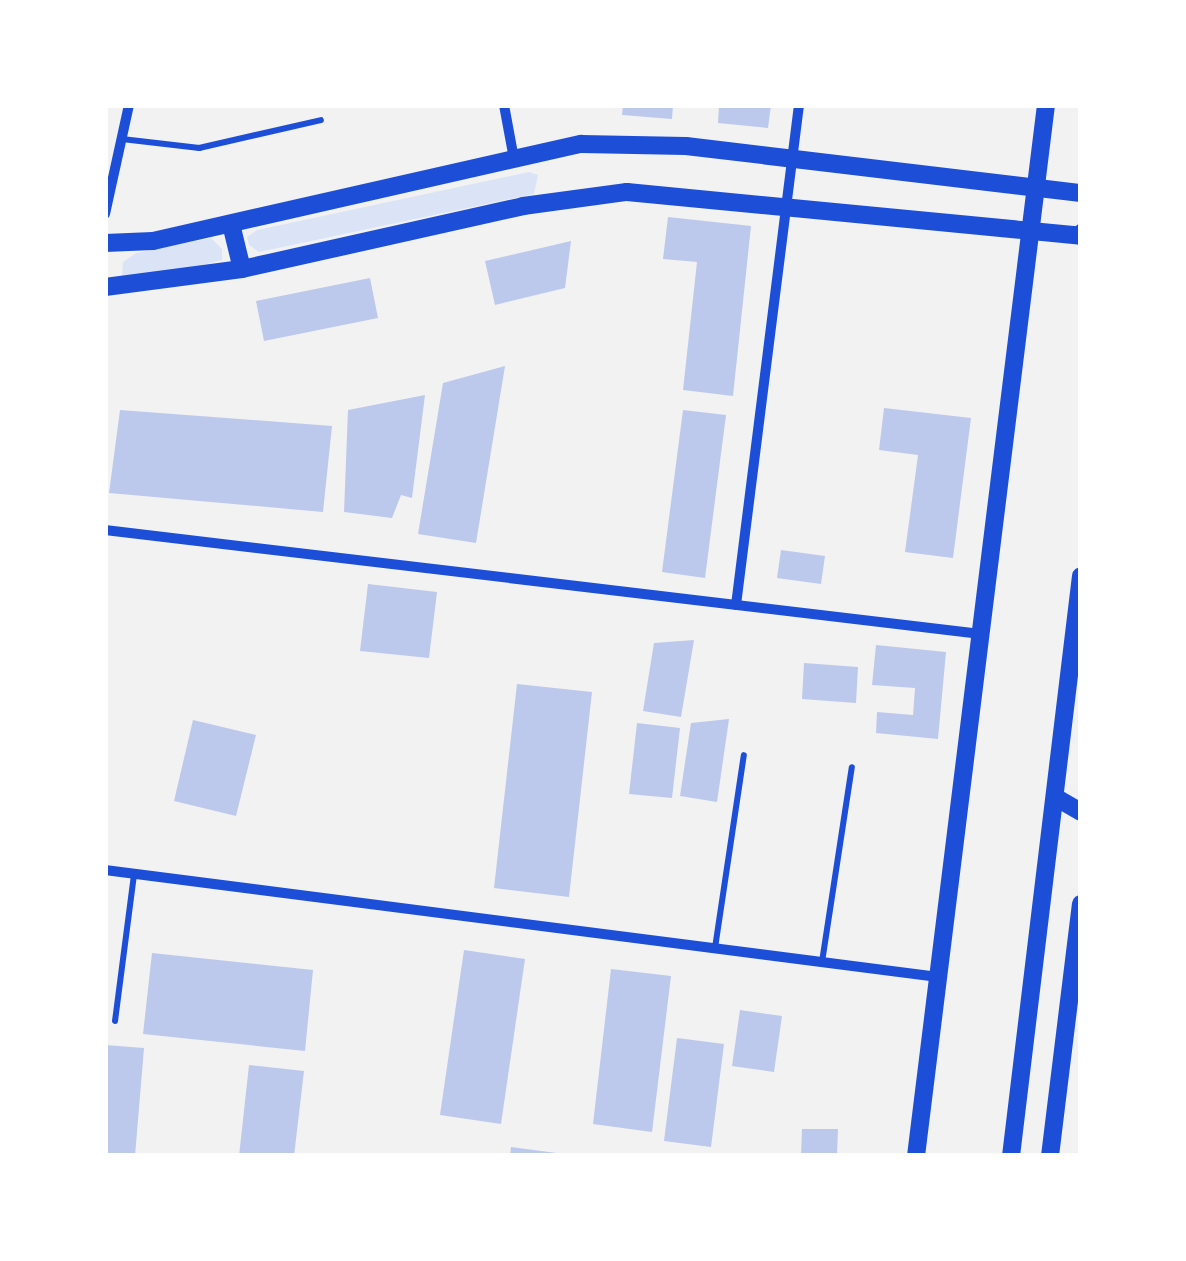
<!DOCTYPE html>
<style>
body{margin:0}
#map{position:relative;width:1186px;height:1261px;overflow:hidden;background:#f2f2f2;font-family:"Times New Roman",serif}
div>[style]{position:absolute}
[style*='--x']{left:calc(var(--x)*1px);top:calc(var(--y)*1px);width:calc(var(--w)*1px);rotate:calc(var(--a)*1deg)}
.green>*{inset:0;background:#dbe4f7}
.building>*{inset:0;background:#bdc9ec}
.service>*{height:6px;margin:-3px;padding:0 3px;transform-origin:3px;border-radius:3px;background:#1d4ed8}
.minor>*{height:10px;margin:-5px;padding:0 5px;transform-origin:5px;border-radius:5px;background:#1d4ed8}
.secondary>*{height:18px;margin:-9px;padding:0 9px;transform-origin:9px;border-radius:9px;background:#1d4ed8}
.primary>*{height:18px;margin:-9px;padding:0 9px;transform-origin:9px;border-radius:9px;background:#1d4ed8}
span{translate:-50% -50%;white-space:nowrap;text-align:center;line-height:1.15;-webkit-text-stroke:9px #fff;paint-order:stroke}
.frame{position:absolute;inset:0;border:108px solid #fff;pointer-events:none}
</style>
<div id="map">
<div class="green">
<i style="clip-path:polygon(529px 172px,538px 175px,534px 194px,259px 252px,249px 245px,247px 237px,257px 230px)"></i>
<i style="clip-path:polygon(211px 238px,222px 249px,222px 260px,144px 280px,122px 276px,123px 262px,136px 253px)"></i>
</div>
<div class="building">
<i style="clip-path:polygon(623px 105px,673px 105px,672px 119px,622px 115px)"></i>
<i style="clip-path:polygon(719px 105px,771px 105px,768px 128px,718px 123px)"></i>
<i style="clip-path:polygon(668px 217px,751px 226px,733px 396px,683px 390px,697px 262px,663px 259px)"></i>
<i style="clip-path:polygon(571px 241px,565px 288px,495px 305px,485px 261px)"></i>
<i style="clip-path:polygon(370px 278px,378px 318px,264px 341px,256px 301px)"></i>
<i style="clip-path:polygon(505px 366px,476px 543px,418px 534px,443px 383px)"></i>
<i style="clip-path:polygon(425px 395px,412px 498px,401px 495px,392px 518px,344px 512px,348px 410px)"></i>
<i style="clip-path:polygon(884px 408px,971px 418px,953px 558px,905px 552px,918px 455px,879px 450px)"></i>
<i style="clip-path:polygon(120px 410px,332px 426px,323px 512px,109px 493px)"></i>
<i style="clip-path:polygon(683px 410px,726px 415px,705px 578px,662px 572px)"></i>
<i style="clip-path:polygon(781px 550px,825px 556px,821px 584px,777px 578px)"></i>
<i style="clip-path:polygon(368px 584px,437px 592px,429px 658px,360px 651px)"></i>
<i style="clip-path:polygon(694px 640px,681px 717px,643px 711px,654px 643px)"></i>
<i style="clip-path:polygon(876px 645px,946px 652px,938px 739px,876px 733px,877px 712px,913px 715px,915px 688px,872px 685px)"></i>
<i style="clip-path:polygon(804px 663px,858px 667px,856px 703px,802px 699px)"></i>
<i style="clip-path:polygon(517px 684px,592px 692px,569px 897px,494px 888px)"></i>
<i style="clip-path:polygon(729px 719px,717px 802px,680px 796px,691px 723px)"></i>
<i style="clip-path:polygon(193px 720px,256px 735px,236px 816px,174px 801px)"></i>
<i style="clip-path:polygon(637px 723px,680px 728px,672px 798px,629px 794px)"></i>
<i style="clip-path:polygon(464px 950px,525px 959px,501px 1124px,440px 1115px)"></i>
<i style="clip-path:polygon(152px 953px,313px 970px,305px 1051px,143px 1034px)"></i>
<i style="clip-path:polygon(611px 969px,671px 976px,652px 1132px,593px 1124px)"></i>
<i style="clip-path:polygon(740px 1010px,782px 1016px,774px 1072px,732px 1066px)"></i>
<i style="clip-path:polygon(677px 1038px,724px 1044px,711px 1147px,664px 1141px)"></i>
<i style="clip-path:polygon(105px 1045px,144px 1048px,135px 1156px,105px 1156px)"></i>
<i style="clip-path:polygon(249px 1065px,304px 1071px,294px 1156px,239px 1156px)"></i>
<i style="clip-path:polygon(802px 1129px,838px 1129px,837px 1156px,801px 1156px)"></i>
<i style="clip-path:polygon(511px 1147px,564px 1154px,564px 1156px,510px 1156px)"></i>
</div>
<div class="service">
<i style="--x:122;--y:139;--w:78;--a:6.7"></i>
<i style="--x:199;--y:148;--w:125;--a:-12.9"></i>
<i style="--x:715;--y:948;--w:195;--a:-81.5"></i>
<i style="--x:822;--y:962;--w:197;--a:-81.3"></i>
<i style="--x:115;--y:1021;--w:147;--a:-82.6"></i>
</div>
<div class="minor">
<i style="--x:504;--y:105;--w:55;--a:79.5"></i>
<i style="--x:105;--y:214;--w:112;--a:-77.6"></i>
<i style="--x:105;--y:530;--w:882;--a:6.77"></i>
<i style="--x:736;--y:605;--w:504;--a:-82.82"></i>
<i style="--x:105;--y:870;--w:840;--a:7.32"></i>
</div>
<div class="secondary">
<i style="--x:231;--y:224;--w:46;--a:76.3"></i>
<i style="--x:105;--y:243;--w:48;--a:-2.4"></i>
<i style="--x:153;--y:241;--w:439;--a:-12.8"></i>
<i style="--x:581;--y:144;--w:105;--a:1.1"></i>
<i style="--x:686;--y:146;--w:398;--a:6.8"></i>
<i style="--x:105;--y:287;--w:138;--a:-7.5"></i>
<i style="--x:242;--y:269;--w:288;--a:-12.6"></i>
<i style="--x:523;--y:206;--w:105;--a:-7.7"></i>
<i style="--x:627;--y:192;--w:456;--a:5.5"></i>
<i style="--x:1055;--y:797;--w:30;--a:30"></i>
<i style="--x:916;--y:1156;--w:1059;--a:-82.95"></i>
<i style="--x:1050;--y:1156;--w:254;--a:-83"></i>
</div>
<div class="primary">
<i style="--x:1081;--y:236;--w:3;--a:-90"></i>
<i style="--x:1011;--y:1156;--w:584;--a:-83.12"></i>
</div>
<div class="frame"></div>
</div>
